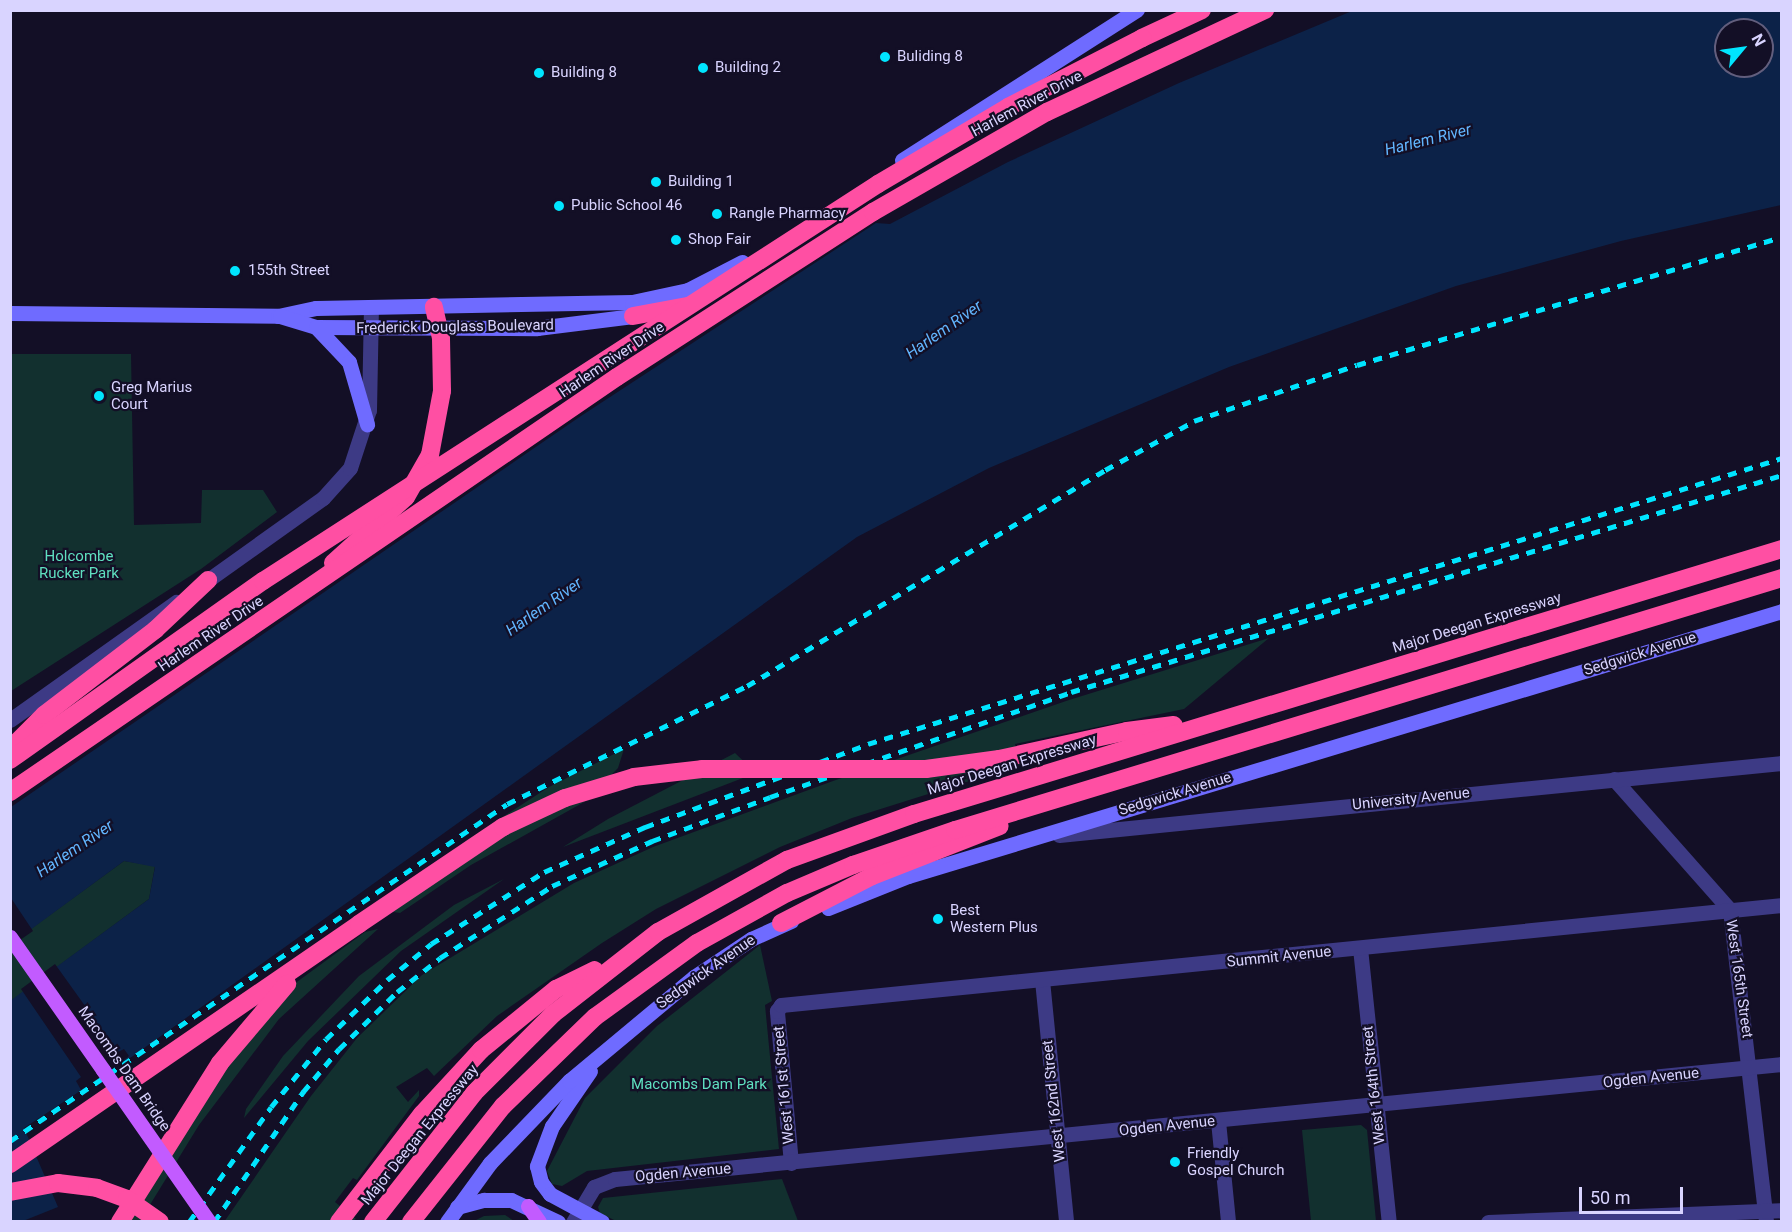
<!DOCTYPE html>
<style>
body{margin:0}
#map{position:relative;width:1792px;height:1232px;overflow:hidden;background:#130f26;font-family:Roboto,sans-serif}
div>[style]{position:absolute}
[style*='--x']{left:calc(var(--x)*1px);top:calc(var(--y)*1px);width:calc(var(--w)*1px);rotate:calc(var(--a)*1deg)}
.green>*{inset:0;background:#12302f}
.water>*{inset:0;background:#0c2248}
.pier>*{inset:0;background:#130f26}
.minor>*{height:15px;margin:-7.5px;padding:0 7.5px;transform-origin:7.5px;border-radius:7.5px;background:#3d3a85}
.tertiary>*{height:15px;margin:-7.5px;padding:0 7.5px;transform-origin:7.5px;border-radius:7.5px;background:#3d3a85}
.secondary>*{height:15px;margin:-7.5px;padding:0 7.5px;transform-origin:7.5px;border-radius:7.5px;background:#6f6bff}
.primary>*{height:15px;margin:-7.5px;padding:0 7.5px;transform-origin:7.5px;border-radius:7.5px;background:#c25bff}
.motorway>*{height:18px;margin:-9px;padding:0 9px;transform-origin:9px;border-radius:9px;background:#ff4fa3}
.rail>*{height:4.5px;margin-top:-2.25px;transform-origin:0;background:repeating-linear-gradient(90deg,#00e5ff 0 9px,transparent 0 17px)}
.primary-bridge>*{height:15px;margin:-7.5px;padding:0 7.5px;transform-origin:7.5px;border-radius:7.5px;background:#c25bff}
.motorway-bridge>*{height:18px;margin:-9px;padding:0 9px;transform-origin:9px;border-radius:9px;background:#ff4fa3}
.dots>*{width:16px;height:16px;translate:-50% -50%;box-sizing:border-box;border:3px solid #130f26;border-radius:50%}
span{translate:-50% -50%;white-space:nowrap;text-align:center;line-height:1.15;-webkit-text-stroke:4.5px #130f26;paint-order:stroke}
.poi-label{font-size:15px;color:#d9d4ff}
.left{translate:0 -50%;text-align:left}
.street-label{font-size:15px;color:#d9d4ff}
.park-label{font-size:15px;color:#5fe0c0}
.water-label{font-size:16px;color:#62b6ff;font-style:italic}
.frame{position:absolute;inset:0;border:12px solid #d9d4ff;pointer-events:none}
.north{position:absolute;left:1714px;top:18px;width:60px;height:60px;box-sizing:border-box;background:#130f26;border:2px solid #625e7d;border-radius:50%;rotate:61deg;font-size:16px;font-weight:700;line-height:24px;text-align:center;color:#d9d4ff}
.north::after{content:'';display:block;margin:auto;width:21px;height:27px;background:#00e5ff;clip-path:polygon(50% 0,100% 100%,50% 72%,0 100%)}
.scale{position:absolute;left:1579px;top:1187px;width:104px;height:27px;box-sizing:border-box;border:3px solid #d9d4ff;border-top:0;padding-left:8px;font-size:18px;line-height:21px;white-space:nowrap;color:#d9d4ff;-webkit-text-stroke:4px #130f26;paint-order:stroke}
</style>
<div id="map">
<div class="green">
<i style="clip-path:polygon(11px 354px,131px 354px,134px 525px,201px 523px,202px 490px,263px 490px,277px 512px,201px 569px,11px 691px)"></i>
<i style="clip-path:polygon(1269px 638px,1184px 709px,1015px 744px,1020px 765px,852px 818px,780px 847px,656px 909px,602px 943px,497px 1016px,434px 1076px,427px 1068px,396px 1087px,408px 1102px,419px 1090px,419px 1096px,357px 1180px,353px 1178px,335px 1202px,356px 1219px,353px 1221px,224px 1222px,311px 1096px,357px 1038px,422px 975px,574px 883px,653px 847px,833px 781px,1069px 700px)"></i>
<i style="clip-path:polygon(624px 749px,618px 768px,586px 801px,471px 865px,400px 913px,387px 911px,467px 840px,549px 787px)"></i>
<i style="clip-path:polygon(735px 753px,756px 773px,563px 847px,608px 819px)"></i>
<i style="clip-path:polygon(124px 861px,155px 866px,149px 899px,11px 1001px,10px 944px)"></i>
<i style="clip-path:polygon(504px 879px,401px 951px,308px 1041px,244px 1118px,246px 1109px,283px 1056px,359px 976px,454px 905px)"></i>
<i style="clip-path:polygon(378px 929px,279px 1019px,199px 1125px,140px 1221px,129px 1222px,225px 1069px,290px 987px,365px 932px)"></i>
<i style="clip-path:polygon(760px 945px,772px 1001px,765px 1005px,779px 1149px,587px 1171px,562px 1186px,552px 1184px,547px 1171px,585px 1098px,657px 1026px)"></i>
<i style="clip-path:polygon(1361px 1125px,1367px 1130px,1376px 1221px,1311px 1221px,1302px 1130px)"></i>
<i style="clip-path:polygon(782px 1179px,798px 1221px,616px 1221px,600px 1213px,598px 1207px,603px 1198px)"></i>
<i style="clip-path:polygon(505px 1215px,514px 1221px,474px 1221px,484px 1216px)"></i>
</div>
<div class="water">
<i style="clip-path:polygon(evenodd,1352px 11px,1781px 11px,1781px 205px,1621px 241px,1456px 286px,1229px 367px,989px 468px,857px 537px,133px 1056px,24px 1128px,58px 1207px,23px 1221px,11px 1221px,10px 1001px,149px 899px,155px 867px,124px 861px,11px 944px,11px 807px,581px 416px,876px 223px,890px 224px,1008px 162px,1179px 83px,1352px 11px,1726px 30px,1762px 30px,1762px 66px,1726px 66px,1726px 30px)"></i>
</div>
<div class="pier">
<i style="clip-path:polygon(11px 898px,33px 931px,10px 947px)"></i>
<i style="clip-path:polygon(55px 964px,118px 1052px,124px 1049px,129px 1056px,121px 1062px,124px 1066px,92px 1088px,89px 1085px,81px 1090px,76px 1081px,81px 1077px,21px 989px)"></i>
</div>
<div class="minor">
<i style="--x:10;--y:720;--w:204;--a:-35.4"></i>
<i style="--x:1614;--y:779;--w:175;--a:48.5"></i>
<i style="--x:1730;--y:910;--w:314;--a:83.4"></i>
<i style="--x:1059;--y:835;--w:727;--a:-5.69"></i>
<i style="--x:1360;--y:948;--w:276;--a:84"></i>
<i style="--x:1042;--y:980;--w:243;--a:84.3"></i>
<i style="--x:1218;--y:1121;--w:101;--a:84.3"></i>
<i style="--x:791;--y:1163;--w:153;--a:-95.3"></i>
<i style="--x:777;--y:1011;--w:7;--a:-56"></i>
<i style="--x:781;--y:1005;--w:1006;--a:-5.7"></i>
<i style="--x:1488;--y:1222;--w:294;--a:-2.3"></i>
</div>
<div class="tertiary">
<i style="--x:208;--y:580;--w:141;--a:-35.5"></i>
<i style="--x:323;--y:498;--w:40;--a:-48"></i>
<i style="--x:350;--y:468;--w:61;--a:-71.9"></i>
<i style="--x:369;--y:410;--w:102;--a:-88.9"></i>
<i style="--x:573;--y:1222;--w:41;--a:-59"></i>
<i style="--x:594;--y:1187;--w:22;--a:-21"></i>
<i style="--x:615;--y:1179;--w:1173;--a:-5.63"></i>
</div>
<div class="secondary">
<i style="--x:902;--y:160;--w:279;--a:-32.6"></i>
<i style="--x:10;--y:313;--w:268;--a:0.6"></i>
<i style="--x:278;--y:316;--w:39;--a:-12"></i>
<i style="--x:316;--y:308;--w:316;--a:-1.1"></i>
<i style="--x:632;--y:302;--w:57;--a:-12.1"></i>
<i style="--x:688;--y:290;--w:61;--a:-27.4"></i>
<i style="--x:280;--y:316;--w:38;--a:17"></i>
<i style="--x:316;--y:327;--w:221;--a:0.3"></i>
<i style="--x:537;--y:328;--w:97;--a:-7.1"></i>
<i style="--x:633;--y:316;--w:11;--a:-95"></i>
<i style="--x:316;--y:327;--w:48;--a:46.7"></i>
<i style="--x:349;--y:362;--w:65;--a:73.8"></i>
<i style="--x:828;--y:908;--w:86;--a:-21.8"></i>
<i style="--x:908;--y:876;--w:913;--a:-16.87"></i>
<i style="--x:590;--y:1071;--w:67;--a:124.6"></i>
<i style="--x:552;--y:1126;--w:43;--a:110.6"></i>
<i style="--x:537;--y:1166;--w:16;--a:76"></i>
<i style="--x:541;--y:1182;--w:15;--a:53"></i>
<i style="--x:550;--y:1194;--w:59;--a:28.3"></i>
<i style="--x:457;--y:1207;--w:28;--a:-15"></i>
<i style="--x:484;--y:1200;--w:27;--a:0"></i>
<i style="--x:511;--y:1200;--w:52;--a:25.1"></i>
<i style="--x:447;--y:1222;--w:73;--a:-53.9"></i>
<i style="--x:490;--y:1163;--w:114;--a:-46.1"></i>
<i style="--x:569;--y:1081;--w:163;--a:-39.8"></i>
<i style="--x:694;--y:977;--w:69;--a:-33.7"></i>
<i style="--x:751;--y:939;--w:44;--a:-24.2"></i>
</div>
<div class="primary">
<i style="--x:10;--y:937;--w:162;--a:55"></i>
<i style="--x:528;--y:1206;--w:19;--a:55"></i>
</div>
<div class="motorway">
<i style="--x:1142;--y:38;--w:66;--a:-25"></i>
<i style="--x:633;--y:316;--w:55;--a:-10.5"></i>
<i style="--x:333;--y:563;--w:98;--a:-42.1"></i>
<i style="--x:406;--y:497;--w:48;--a:-60.3"></i>
<i style="--x:430;--y:455;--w:65;--a:-79.4"></i>
<i style="--x:442;--y:391;--w:53;--a:-91.1"></i>
<i style="--x:441;--y:338;--w:32;--a:-103"></i>
<i style="--x:10;--y:749;--w:48;--a:-45"></i>
<i style="--x:44;--y:715;--w:140;--a:-37.4"></i>
<i style="--x:155;--y:630;--w:73;--a:-43.3"></i>
<i style="--x:999;--y:759;--w:131;--a:-12.3"></i>
<i style="--x:1127;--y:731;--w:47;--a:-7.3"></i>
<i style="--x:10;--y:760;--w:310;--a:-35.3"></i>
<i style="--x:10;--y:792;--w:735;--a:-34.36"></i>
<i style="--x:617;--y:377;--w:305;--a:-32.8"></i>
<i style="--x:873;--y:212;--w:201;--a:-29.9"></i>
<i style="--x:1047;--y:112;--w:241;--a:-25.1"></i>
<i style="--x:781;--y:923;--w:102;--a:-27.3"></i>
<i style="--x:872;--y:876;--w:137;--a:-21.3"></i>
<i style="--x:10;--y:1164;--w:424;--a:-34.5"></i>
<i style="--x:10;--y:1192;--w:49;--a:-10.6"></i>
<i style="--x:58;--y:1183;--w:39;--a:7"></i>
<i style="--x:120;--y:1222;--w:188;--a:-57.8"></i>
<i style="--x:220;--y:1063;--w:104;--a:-49.7"></i>
<i style="--x:339;--y:1222;--w:136;--a:-52.5"></i>
<i style="--x:422;--y:1114;--w:87;--a:-47.3"></i>
<i style="--x:481;--y:1050;--w:97;--a:-39.1"></i>
<i style="--x:556;--y:989;--w:43;--a:-26"></i>
<i style="--x:373;--y:1222;--w:164;--a:-51.9"></i>
<i style="--x:474;--y:1093;--w:112;--a:-45"></i>
<i style="--x:553;--y:1014;--w:133;--a:-38"></i>
<i style="--x:658;--y:932;--w:148;--a:-29.2"></i>
<i style="--x:787;--y:860;--w:135;--a:-19.9"></i>
<i style="--x:914;--y:814;--w:908;--a:-16.98"></i>
<i style="--x:411;--y:1222;--w:148;--a:-51.6"></i>
<i style="--x:503;--y:1106;--w:128;--a:-44.1"></i>
<i style="--x:595;--y:1017;--w:126;--a:-36"></i>
<i style="--x:697;--y:943;--w:103;--a:-29.1"></i>
<i style="--x:787;--y:893;--w:72;--a:-23"></i>
<i style="--x:853;--y:865;--w:108;--a:-18.9"></i>
<i style="--x:955;--y:830;--w:865;--a:-16.95"></i>
</div>
<div class="rail">
<i style="--x:10;--y:1141;--w:600;--a:-34.14"></i>
<i style="--x:507;--y:804;--w:267;--a:-26.2"></i>
<i style="--x:747;--y:686;--w:418;--a:-31.1"></i>
<i style="--x:1105;--y:470;--w:102;--a:-28.8"></i>
<i style="--x:1194;--y:421;--w:172;--a:-19"></i>
<i style="--x:1357;--y:365;--w:444;--a:-16.8"></i>
<i style="--x:189;--y:1222;--w:141;--a:-54.5"></i>
<i style="--x:271;--y:1107;--w:87;--a:-51"></i>
<i style="--x:326;--y:1039;--w:85;--a:-44"></i>
<i style="--x:387;--y:980;--w:57;--a:-39.3"></i>
<i style="--x:431;--y:944;--w:134;--a:-32.5"></i>
<i style="--x:544;--y:872;--w:111;--a:-24"></i>
<i style="--x:645;--y:827;--w:238;--a:-20.4"></i>
<i style="--x:868;--y:744;--w:958;--a:-17.38"></i>
<i style="--x:214;--y:1222;--w:158;--a:-55.6"></i>
<i style="--x:303;--y:1092;--w:56;--a:-50.1"></i>
<i style="--x:339;--y:1049;--w:81;--a:-44.5"></i>
<i style="--x:397;--y:992;--w:55;--a:-38.3"></i>
<i style="--x:440;--y:958;--w:133;--a:-32.7"></i>
<i style="--x:552;--y:886;--w:110;--a:-24.2"></i>
<i style="--x:652;--y:841;--w:126;--a:-20.4"></i>
<i style="--x:770;--y:797;--w:319;--a:-19.2"></i>
<i style="--x:1071;--y:692;--w:743;--a:-16.97"></i>
</div>
<div class="primary-bridge">
<i style="--x:103;--y:1070;--w:185;--a:55.1"></i>
</div>
<div class="motorway-bridge">
<i style="--x:263;--y:581;--w:732;--a:-32.84"></i>
<i style="--x:878;--y:184;--w:151;--a:-30.6"></i>
<i style="--x:1008;--y:107;--w:151;--a:-27.2"></i>
<i style="--x:359;--y:924;--w:174;--a:-34"></i>
<i style="--x:503;--y:827;--w:68;--a:-25.1"></i>
<i style="--x:565;--y:798;--w:72;--a:-16.9"></i>
<i style="--x:634;--y:777;--w:68;--a:-6.7"></i>
<i style="--x:702;--y:769;--w:224;--a:0"></i>
<i style="--x:926;--y:769;--w:74;--a:-7.8"></i>
<i style="--x:97;--y:1188;--w:32;--a:20"></i>
<i style="--x:127;--y:1199;--w:40;--a:34.9"></i>
</div>
<div class="dots">
<i style="left:885px;top:57px;background:#00e5ff"></i>
<i style="left:703px;top:68px;background:#00e5ff"></i>
<i style="left:539px;top:73px;background:#00e5ff"></i>
<i style="left:656px;top:182px;background:#00e5ff"></i>
<i style="left:559px;top:206px;background:#00e5ff"></i>
<i style="left:717px;top:214px;background:#00e5ff"></i>
<i style="left:676px;top:240px;background:#00e5ff"></i>
<i style="left:235px;top:271px;background:#00e5ff"></i>
<i style="left:99px;top:396px;background:#00e5ff"></i>
<i style="left:938px;top:919px;background:#00e5ff"></i>
<i style="left:1175px;top:1162px;background:#00e5ff"></i>
</div>
<div class="poi-label">
<span class="left" style="left:897px;top:57px">Buliding 8</span>
<span class="left" style="left:715px;top:68px">Building 2</span>
<span class="left" style="left:551px;top:73px">Building 8</span>
<span class="left" style="left:668px;top:182px">Building 1</span>
<span class="left" style="left:571px;top:206px">Public School 46</span>
<span class="left" style="left:729px;top:214px">Rangle Pharmacy</span>
<span class="left" style="left:688px;top:240px">Shop Fair</span>
<span class="left" style="left:248px;top:271px">155th Street</span>
<span class="left" style="left:111px;top:396px">Greg Marius<br>Court</span>
<span class="left" style="left:950px;top:919px">Best<br>Western Plus</span>
<span class="left" style="left:1187px;top:1162px">Friendly<br>Gospel Church</span>
</div>
<div class="street-label">
<span style="left:1027px;top:104px;rotate:-28deg">Harlem River Drive</span>
<span style="left:455px;top:327px;rotate:-1deg">Frederick Douglass Boulevard</span>
<span style="left:612px;top:360px;rotate:-34deg">Harlem River Drive</span>
<span style="left:1477px;top:623px;rotate:-17deg">Major Deegan Expressway</span>
<span style="left:211px;top:634px;rotate:-34deg">Harlem River Drive</span>
<span style="left:1640px;top:654px;rotate:-17deg">Sedgwick Avenue</span>
<span style="left:1012px;top:765px;rotate:-17deg">Major Deegan Expressway</span>
<span style="left:1175px;top:794px;rotate:-17deg">Sedgwick Avenue</span>
<span style="left:1411px;top:799px;rotate:-6deg">University Avenue</span>
<span style="left:1279px;top:957px;rotate:-6deg">Summit Avenue</span>
<span style="left:706px;top:972px;rotate:-35deg">Sedgwick Avenue</span>
<span style="left:1739px;top:979px;rotate:82deg">West 165th Street</span>
<span style="left:124px;top:1069px;rotate:55deg">Macombs Dam Bridge</span>
<span style="left:1651px;top:1078px;rotate:-6deg">Ogden Avenue</span>
<span style="left:784px;top:1085px;rotate:-95deg">West 161st Street</span>
<span style="left:1374px;top:1085px;rotate:-96deg">West 164th Street</span>
<span style="left:1054px;top:1101px;rotate:-96deg">West 162nd Street</span>
<span style="left:1167px;top:1126px;rotate:-6deg">Ogden Avenue</span>
<span style="left:420px;top:1135px;rotate:-51deg">Major Deegan Expressway</span>
<span style="left:683px;top:1173px;rotate:-5deg">Ogden Avenue</span>
</div>
<div class="park-label">
<span style="left:79px;top:565px">Holcombe<br>Rucker Park</span>
<span style="left:699px;top:1085px">Macombs Dam Park</span>
</div>
<div class="water-label">
<span style="left:1428px;top:140px;rotate:-14deg">Harlem River</span>
<span style="left:944px;top:330px;rotate:-35deg">Harlem River</span>
<span style="left:544px;top:607px;rotate:-35deg">Harlem River</span>
<span style="left:75px;top:849px;rotate:-34deg">Harlem River</span>
</div>
<div class="frame"></div>
<div class="north">N</div>
<div class="scale">50 m</div>
</div>
